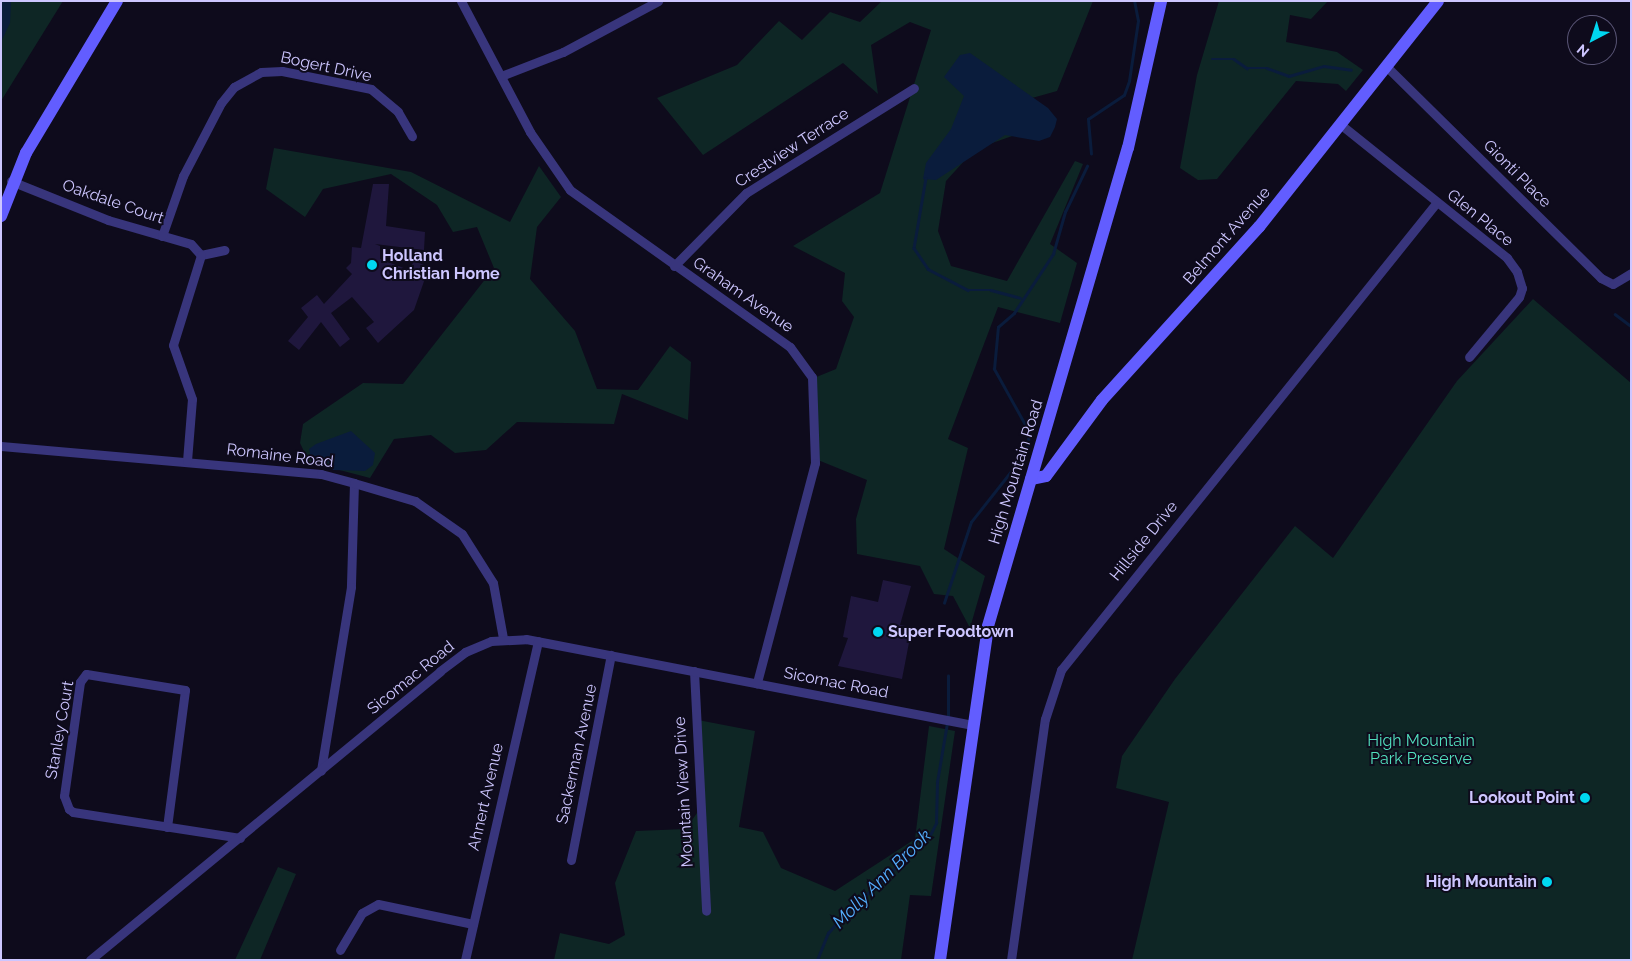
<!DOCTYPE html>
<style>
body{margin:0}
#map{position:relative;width:1632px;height:961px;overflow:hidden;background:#0e0b1c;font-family:Raleway,sans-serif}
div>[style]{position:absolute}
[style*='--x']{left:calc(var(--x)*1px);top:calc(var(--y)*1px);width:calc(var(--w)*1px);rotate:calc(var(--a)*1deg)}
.green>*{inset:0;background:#0e2625}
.water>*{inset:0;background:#0a1c3c}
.stream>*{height:2.5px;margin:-1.25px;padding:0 1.25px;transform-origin:1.25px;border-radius:1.25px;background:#0a1c3c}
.building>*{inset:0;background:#1f173d}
.street>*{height:9px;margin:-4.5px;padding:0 4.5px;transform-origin:4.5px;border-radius:4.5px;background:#38357c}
.secondary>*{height:12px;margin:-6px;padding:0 6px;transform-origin:6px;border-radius:6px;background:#625dff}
.dots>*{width:14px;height:14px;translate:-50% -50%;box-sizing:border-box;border:2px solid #0e0b1c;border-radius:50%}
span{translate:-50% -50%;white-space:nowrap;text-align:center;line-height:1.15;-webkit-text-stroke:4px #0e0b1c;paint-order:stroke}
.street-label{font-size:16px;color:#cdc6ff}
.poi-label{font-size:16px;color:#cdc6ff;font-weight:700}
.left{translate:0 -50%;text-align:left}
.right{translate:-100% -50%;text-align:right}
.park-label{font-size:16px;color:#52dfbd}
.water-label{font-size:18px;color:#54afff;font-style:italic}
.frame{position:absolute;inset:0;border:2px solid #cdc6ff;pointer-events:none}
.north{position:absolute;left:1567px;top:15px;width:50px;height:50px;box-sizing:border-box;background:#0e0b1c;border:1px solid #5a5677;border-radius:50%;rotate:220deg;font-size:14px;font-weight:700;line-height:20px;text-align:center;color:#cdc6ff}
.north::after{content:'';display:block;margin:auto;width:18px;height:22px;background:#00d7f1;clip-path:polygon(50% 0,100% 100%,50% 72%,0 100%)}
</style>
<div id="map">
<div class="green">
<i style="clip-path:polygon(1px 1px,63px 1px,1px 101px)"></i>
<i style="clip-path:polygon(882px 1px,1093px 1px,1057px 91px,1032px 98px,1038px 127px,975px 149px,946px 181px,938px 231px,951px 266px,1007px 281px,1075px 161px,1083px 164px,1050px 244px,1077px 263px,1060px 323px,998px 307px,948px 439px,968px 448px,944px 549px,985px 576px,970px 628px,953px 596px,934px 594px,920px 566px,857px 554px,856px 519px,867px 480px,813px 458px,814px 378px,836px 369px,854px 317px,842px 301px,845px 273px,793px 246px,880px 193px,931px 30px,910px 22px,871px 45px,878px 94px,843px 63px,703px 155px,657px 98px,737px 65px,779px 21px,802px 40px,830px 12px,860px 22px)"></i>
<i style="clip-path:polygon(1219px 1px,1328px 1px,1311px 19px,1290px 15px,1286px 42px,1337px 52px,1363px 70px,1346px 91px,1338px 84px,1296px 81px,1217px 179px,1198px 180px,1180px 168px,1197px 75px)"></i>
<i style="clip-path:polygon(274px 148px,411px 172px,510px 222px,539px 166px,561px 197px,537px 227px,530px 279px,575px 331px,597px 389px,638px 390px,670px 346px,691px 362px,688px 420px,622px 394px,614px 424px,517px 422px,486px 450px,455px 453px,431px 435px,394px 439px,370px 478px,309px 462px,300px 443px,303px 424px,363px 383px,403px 384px,494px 268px,477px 227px,453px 232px,437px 205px,391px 174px,323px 189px,305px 217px,266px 189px)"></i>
<i style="clip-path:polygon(1533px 299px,1631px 383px,1631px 960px,1132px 960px,1169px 802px,1116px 788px,1122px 756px,1175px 679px,1295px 526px,1333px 558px,1457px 381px)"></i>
<i style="clip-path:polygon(698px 720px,755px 731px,739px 827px,763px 832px,781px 868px,835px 891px,915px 839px,929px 726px,955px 731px,931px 896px,910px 895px,901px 960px,554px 960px,560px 933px,609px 944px,625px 935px,615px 883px,636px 831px,686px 829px,699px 810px)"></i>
<i style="clip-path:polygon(278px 867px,296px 874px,260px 960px,235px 960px)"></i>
</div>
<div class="water">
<i style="clip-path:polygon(1px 1px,11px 1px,10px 23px,1px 42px)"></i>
<i style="clip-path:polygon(970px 53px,1048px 108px,1057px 119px,1055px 127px,1050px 137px,1039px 141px,1005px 135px,936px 180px,923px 179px,926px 163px,951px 129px,964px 96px,944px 77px,960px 55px)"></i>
<i style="clip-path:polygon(351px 431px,375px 453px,373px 465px,365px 471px,333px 470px,331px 463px,311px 458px,309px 449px,316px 444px)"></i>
</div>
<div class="stream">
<i style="--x:1212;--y:59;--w:22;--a:0"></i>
<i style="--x:1234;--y:59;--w:16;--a:35"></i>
<i style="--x:1247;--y:68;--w:20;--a:0"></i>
<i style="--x:1267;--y:68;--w:23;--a:20"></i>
<i style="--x:1289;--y:76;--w:36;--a:-16"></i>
<i style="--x:1324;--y:66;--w:27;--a:8"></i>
<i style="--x:1091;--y:154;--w:35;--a:-95"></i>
<i style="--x:1088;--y:119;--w:43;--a:-33.7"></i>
<i style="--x:1124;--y:95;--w:15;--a:-70"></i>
<i style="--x:1129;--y:81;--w:61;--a:-81.5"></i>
<i style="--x:1138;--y:21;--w:20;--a:-101"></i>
<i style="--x:926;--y:178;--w:71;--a:99.7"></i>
<i style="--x:914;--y:248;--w:25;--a:56"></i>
<i style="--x:928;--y:269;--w:45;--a:27.7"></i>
<i style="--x:968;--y:290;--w:23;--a:0"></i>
<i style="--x:991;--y:290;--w:30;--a:15"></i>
<i style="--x:1615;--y:314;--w:20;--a:37"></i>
<i style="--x:944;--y:603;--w:85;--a:-71.6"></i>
<i style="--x:971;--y:522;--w:90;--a:-51.7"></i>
<i style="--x:1027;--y:451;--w:19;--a:-84"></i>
<i style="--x:1029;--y:432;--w:72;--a:-119.1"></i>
<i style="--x:994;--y:369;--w:42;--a:-84.6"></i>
<i style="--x:998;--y:327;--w:21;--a:-41"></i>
<i style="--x:1014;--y:313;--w:71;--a:-56.5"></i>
<i style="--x:1053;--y:254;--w:44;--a:-74.1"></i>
<i style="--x:1065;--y:212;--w:51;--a:-64.4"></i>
<i style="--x:948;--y:717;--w:41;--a:-90"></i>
<i style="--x:817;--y:960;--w:29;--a:-68"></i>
<i style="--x:828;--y:933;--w:23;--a:-49"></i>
<i style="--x:843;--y:916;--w:117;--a:-42.6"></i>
<i style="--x:929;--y:837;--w:16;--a:-63"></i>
<i style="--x:936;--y:823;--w:41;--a:-88.6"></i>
<i style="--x:937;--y:782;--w:60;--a:-80.4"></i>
</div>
<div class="building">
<i style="clip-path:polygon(373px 184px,389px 184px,386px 226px,425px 232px,424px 250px,375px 244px,380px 246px,380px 259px,409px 270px,414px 261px,429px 267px,414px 310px,378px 343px,366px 328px,374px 322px,352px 297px,331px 313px,350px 339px,340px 347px,321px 322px,299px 350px,288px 341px,308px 317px,301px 308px,317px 295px,324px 304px,352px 274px,346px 268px,351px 263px,352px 247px,361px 248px)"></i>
<i style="clip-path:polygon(883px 580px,911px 586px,900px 625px,912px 627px,902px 679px,838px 666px,848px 638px,843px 637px,851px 596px,878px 602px)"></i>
</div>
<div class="street">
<i style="--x:461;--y:1;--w:148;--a:62.2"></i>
<i style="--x:530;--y:132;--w:70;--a:55.4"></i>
<i style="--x:570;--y:190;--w:270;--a:35.5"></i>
<i style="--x:790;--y:347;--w:37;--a:54"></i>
<i style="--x:812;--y:377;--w:86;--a:88"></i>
<i style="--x:815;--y:463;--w:228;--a:104.8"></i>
<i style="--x:1387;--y:67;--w:301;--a:44.6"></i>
<i style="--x:1601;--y:278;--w:13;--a:27"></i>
<i style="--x:1613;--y:284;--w:21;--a:-31"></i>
<i style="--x:501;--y:76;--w:66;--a:-21.2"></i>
<i style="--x:563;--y:52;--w:108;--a:-28.2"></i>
<i style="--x:1340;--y:124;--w:214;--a:38.7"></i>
<i style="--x:1507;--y:258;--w:17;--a:54"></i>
<i style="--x:1517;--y:272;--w:17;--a:73"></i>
<i style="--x:1522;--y:288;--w:9;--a:108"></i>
<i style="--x:1519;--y:297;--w:78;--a:129.8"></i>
<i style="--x:11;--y:181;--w:105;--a:21.9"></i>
<i style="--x:108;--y:220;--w:86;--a:16.1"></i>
<i style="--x:191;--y:244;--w:15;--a:48"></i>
<i style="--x:201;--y:255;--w:24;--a:-12"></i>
<i style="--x:162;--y:236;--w:64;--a:-70.7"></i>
<i style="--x:183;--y:176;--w:82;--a:-62.5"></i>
<i style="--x:221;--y:103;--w:21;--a:-51"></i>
<i style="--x:234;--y:87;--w:31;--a:-29"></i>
<i style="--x:261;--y:72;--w:21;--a:-3"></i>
<i style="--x:282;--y:71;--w:91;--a:11.4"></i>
<i style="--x:371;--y:89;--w:35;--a:40"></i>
<i style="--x:398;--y:112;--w:28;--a:60"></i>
<i style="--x:674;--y:266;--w:103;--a:-45.4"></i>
<i style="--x:746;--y:193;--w:198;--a:-32"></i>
<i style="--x:1;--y:446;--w:321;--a:5"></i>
<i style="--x:321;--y:474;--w:34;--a:15"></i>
<i style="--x:354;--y:483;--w:104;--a:91.7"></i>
<i style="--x:351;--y:587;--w:186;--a:99.3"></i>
<i style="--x:187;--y:461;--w:62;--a:-85.4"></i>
<i style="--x:192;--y:399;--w:57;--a:-109.4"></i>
<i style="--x:173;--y:345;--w:94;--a:-72.7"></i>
<i style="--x:354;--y:483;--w:64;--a:16.4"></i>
<i style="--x:415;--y:501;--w:57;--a:35.1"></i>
<i style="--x:462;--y:534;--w:58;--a:57.7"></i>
<i style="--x:493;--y:583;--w:56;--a:79.7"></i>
<i style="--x:694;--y:671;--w:240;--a:87.1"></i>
<i style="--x:167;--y:827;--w:138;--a:-82.5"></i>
<i style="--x:185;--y:690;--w:100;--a:-170.8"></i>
<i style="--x:86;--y:674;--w:10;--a:127"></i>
<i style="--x:80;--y:682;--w:115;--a:98"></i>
<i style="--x:64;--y:796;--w:14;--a:69"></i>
<i style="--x:69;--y:809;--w:5;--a:37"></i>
<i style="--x:73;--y:812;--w:169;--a:8.8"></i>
<i style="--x:571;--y:860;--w:209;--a:-79"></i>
<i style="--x:340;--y:950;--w:43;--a:-59.3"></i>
<i style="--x:362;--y:913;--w:18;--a:-29"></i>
<i style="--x:378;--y:904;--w:97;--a:11.9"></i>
<i style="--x:90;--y:960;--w:454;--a:-39.5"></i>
<i style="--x:440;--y:671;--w:31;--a:-37"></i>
<i style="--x:465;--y:652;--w:28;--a:-23"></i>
<i style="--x:491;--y:641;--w:35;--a:-3"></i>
<i style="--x:526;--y:639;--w:455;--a:10.9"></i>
<i style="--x:465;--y:960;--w:327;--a:-77.1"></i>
<i style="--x:1011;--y:960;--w:243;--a:-82"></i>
<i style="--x:1045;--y:719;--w:52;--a:-71.9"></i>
<i style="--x:1061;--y:670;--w:600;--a:-51.22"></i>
</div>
<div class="secondary">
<i style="--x:1;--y:216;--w:68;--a:-68.4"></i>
<i style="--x:26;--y:153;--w:177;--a:-59.1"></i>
<i style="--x:1031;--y:479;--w:15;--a:-11"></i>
<i style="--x:1046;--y:476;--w:94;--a:-53.6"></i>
<i style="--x:1102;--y:400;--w:234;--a:-47.8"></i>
<i style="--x:1259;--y:227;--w:288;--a:-51.6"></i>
<i style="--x:940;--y:960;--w:337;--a:-81.8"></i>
<i style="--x:988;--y:626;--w:498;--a:-73.7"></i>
<i style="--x:1128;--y:148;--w:151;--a:-77.3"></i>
</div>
<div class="dots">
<i style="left:372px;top:265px;background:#00d7f1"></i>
<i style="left:878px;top:632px;background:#00d7f1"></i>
<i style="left:1585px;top:798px;background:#00d7f1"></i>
<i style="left:1547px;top:882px;background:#00d7f1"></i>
</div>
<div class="street-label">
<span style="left:326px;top:67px;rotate:12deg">Bogert Drive</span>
<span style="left:792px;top:148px;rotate:-33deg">Crestview Terrace</span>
<span style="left:1517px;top:174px;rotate:45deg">Gionti Place</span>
<span style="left:113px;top:202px;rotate:19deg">Oakdale Court</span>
<span style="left:1480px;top:218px;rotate:39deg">Glen Place</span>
<span style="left:1227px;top:236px;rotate:-49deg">Belmont Avenue</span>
<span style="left:743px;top:295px;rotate:35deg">Graham Avenue</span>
<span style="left:280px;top:456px;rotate:7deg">Romaine Road</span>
<span style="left:1016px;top:472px;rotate:-73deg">High Mountain Road</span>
<span style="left:1144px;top:541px;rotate:-51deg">Hillside Drive</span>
<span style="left:411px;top:678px;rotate:-39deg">Sicomac Road</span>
<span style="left:836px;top:683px;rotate:11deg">Sicomac Road</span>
<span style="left:60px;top:730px;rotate:-80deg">Stanley Court</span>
<span style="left:577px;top:754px;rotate:-78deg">Sackerman Avenue</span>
<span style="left:684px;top:792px;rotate:-93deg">Mountain View Drive</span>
<span style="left:486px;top:797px;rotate:-77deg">Ahnert Avenue</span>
</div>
<div class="poi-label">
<span class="left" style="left:382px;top:265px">Holland<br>Christian Home</span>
<span class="left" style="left:888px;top:632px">Super Foodtown</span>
<span class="right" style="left:1575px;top:798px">Lookout Point</span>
<span class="right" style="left:1537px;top:882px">High Mountain</span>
</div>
<div class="park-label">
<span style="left:1421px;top:750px">High Mountain<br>Park Preserve</span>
</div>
<div class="water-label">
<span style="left:882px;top:879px;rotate:-45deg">Molly Ann Brook</span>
</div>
<div class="frame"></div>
<div class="north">N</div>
</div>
